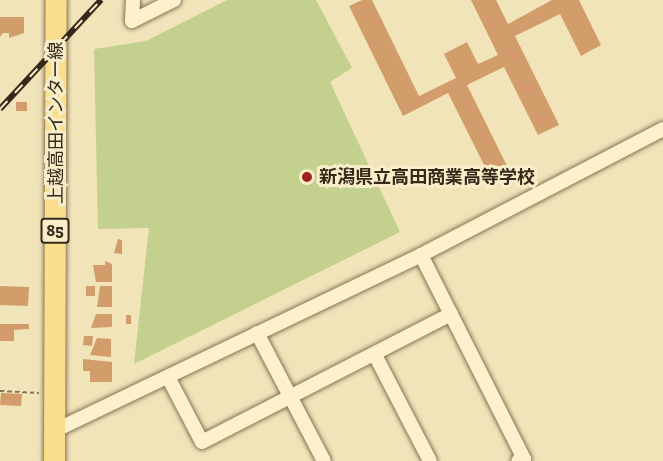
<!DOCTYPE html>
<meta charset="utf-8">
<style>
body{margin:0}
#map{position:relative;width:663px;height:461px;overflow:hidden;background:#f1e4b9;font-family:"Zilla Slab","Noto Sans JP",serif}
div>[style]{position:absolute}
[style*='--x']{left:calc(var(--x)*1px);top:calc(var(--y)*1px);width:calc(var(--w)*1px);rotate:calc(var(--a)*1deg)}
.green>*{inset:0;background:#c4d08d}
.building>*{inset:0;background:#d39c6b}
.path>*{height:2px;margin-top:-1px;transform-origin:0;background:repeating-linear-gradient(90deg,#897353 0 4.5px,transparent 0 7.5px)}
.roads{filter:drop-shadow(0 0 2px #897353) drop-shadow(0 0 2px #897353)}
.street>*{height:14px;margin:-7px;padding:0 7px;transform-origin:7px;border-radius:7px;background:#fcf0cd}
.primary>*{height:21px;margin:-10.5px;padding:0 10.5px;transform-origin:10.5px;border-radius:10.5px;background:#fade8c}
.rail>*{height:6px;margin-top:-3px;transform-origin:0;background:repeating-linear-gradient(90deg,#f8edc9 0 11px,#362919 0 22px);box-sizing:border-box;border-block:2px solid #362919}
.dots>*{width:16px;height:16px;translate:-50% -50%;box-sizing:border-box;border:3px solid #f8edc9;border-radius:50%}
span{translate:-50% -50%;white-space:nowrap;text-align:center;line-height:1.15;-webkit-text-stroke:6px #f8edc9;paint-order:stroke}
.shield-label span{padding:2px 4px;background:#f8edc9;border:2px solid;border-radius:4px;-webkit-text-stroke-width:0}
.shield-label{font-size:16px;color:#362919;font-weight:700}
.street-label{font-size:18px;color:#362919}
.poi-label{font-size:18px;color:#362919;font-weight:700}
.left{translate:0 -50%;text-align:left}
</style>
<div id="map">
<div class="green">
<i style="clip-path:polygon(227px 0,316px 0,352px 68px,330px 82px,400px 232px,134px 364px,149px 228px,98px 229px,94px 49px,146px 41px)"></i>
</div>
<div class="building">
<i style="clip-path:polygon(362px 0,372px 0,419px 96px,456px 78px,444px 54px,467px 42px,478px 64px,498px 55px,471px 0,496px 0,508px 24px,552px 0,579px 0,601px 45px,581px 56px,560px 14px,515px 36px,559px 125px,538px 135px,504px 67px,467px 85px,507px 166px,489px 175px,448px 93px,403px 116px,349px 6px)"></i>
<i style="clip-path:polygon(0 17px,24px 17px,24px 33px,9px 38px,9px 33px,3px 33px,0 37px)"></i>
<i style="clip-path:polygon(16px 102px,27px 102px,27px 111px,16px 111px)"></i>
<i style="clip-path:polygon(118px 239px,122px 240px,122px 254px,114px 253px)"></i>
<i style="clip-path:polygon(105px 261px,112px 264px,112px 282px,96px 282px,93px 265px,105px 265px)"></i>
<i style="clip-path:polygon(0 286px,29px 287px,28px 306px,0 305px)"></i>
<i style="clip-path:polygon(86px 286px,95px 286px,95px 296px,86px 296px)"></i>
<i style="clip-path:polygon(100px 286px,112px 286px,112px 307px,97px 307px)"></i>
<i style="clip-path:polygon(96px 314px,112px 314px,112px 327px,91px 328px)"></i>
<i style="clip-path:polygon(126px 315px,131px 315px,131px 324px,126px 324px)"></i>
<i style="clip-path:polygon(0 324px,29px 324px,29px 329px,14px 330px,14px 341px,0 341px)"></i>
<i style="clip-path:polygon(84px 336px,93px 336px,92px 346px,83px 345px)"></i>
<i style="clip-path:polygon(97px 338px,111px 339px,111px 357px,90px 355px)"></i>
<i style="clip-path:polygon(83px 359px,112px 362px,112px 382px,90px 382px,90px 371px,83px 371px)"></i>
<i style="clip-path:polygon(1px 393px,22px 394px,21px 406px,0 405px)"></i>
</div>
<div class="path">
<i style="--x:0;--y:391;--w:39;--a:3"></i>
</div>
<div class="roads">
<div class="street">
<i style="--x:133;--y:0;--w:21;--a:93"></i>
<i style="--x:132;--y:21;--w:47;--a:-26.6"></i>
<i style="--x:421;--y:255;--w:229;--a:63.2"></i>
<i style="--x:524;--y:459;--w:6;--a:162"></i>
<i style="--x:257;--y:333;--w:144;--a:62.4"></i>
<i style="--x:375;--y:355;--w:119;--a:62.6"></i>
<i style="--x:168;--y:377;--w:73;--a:62.4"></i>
<i style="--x:202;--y:442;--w:280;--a:-27.2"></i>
<i style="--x:54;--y:431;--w:407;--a:-25.6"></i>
<i style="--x:421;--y:255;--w:273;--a:-27.5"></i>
</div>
<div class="primary">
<i style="--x:54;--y:461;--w:461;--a:-89.8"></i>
</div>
</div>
<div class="rail">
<i style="--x:0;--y:109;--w:149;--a:-47.2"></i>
</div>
<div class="dots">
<i style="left:307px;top:177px;background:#9d241e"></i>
</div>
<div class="shield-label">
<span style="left:55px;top:231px">85</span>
</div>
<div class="street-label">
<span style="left:56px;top:123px;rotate:-90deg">上越高田インター線</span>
</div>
<div class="poi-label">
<span class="left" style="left:319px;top:177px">新潟県立高田商業高等学校</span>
</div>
</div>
